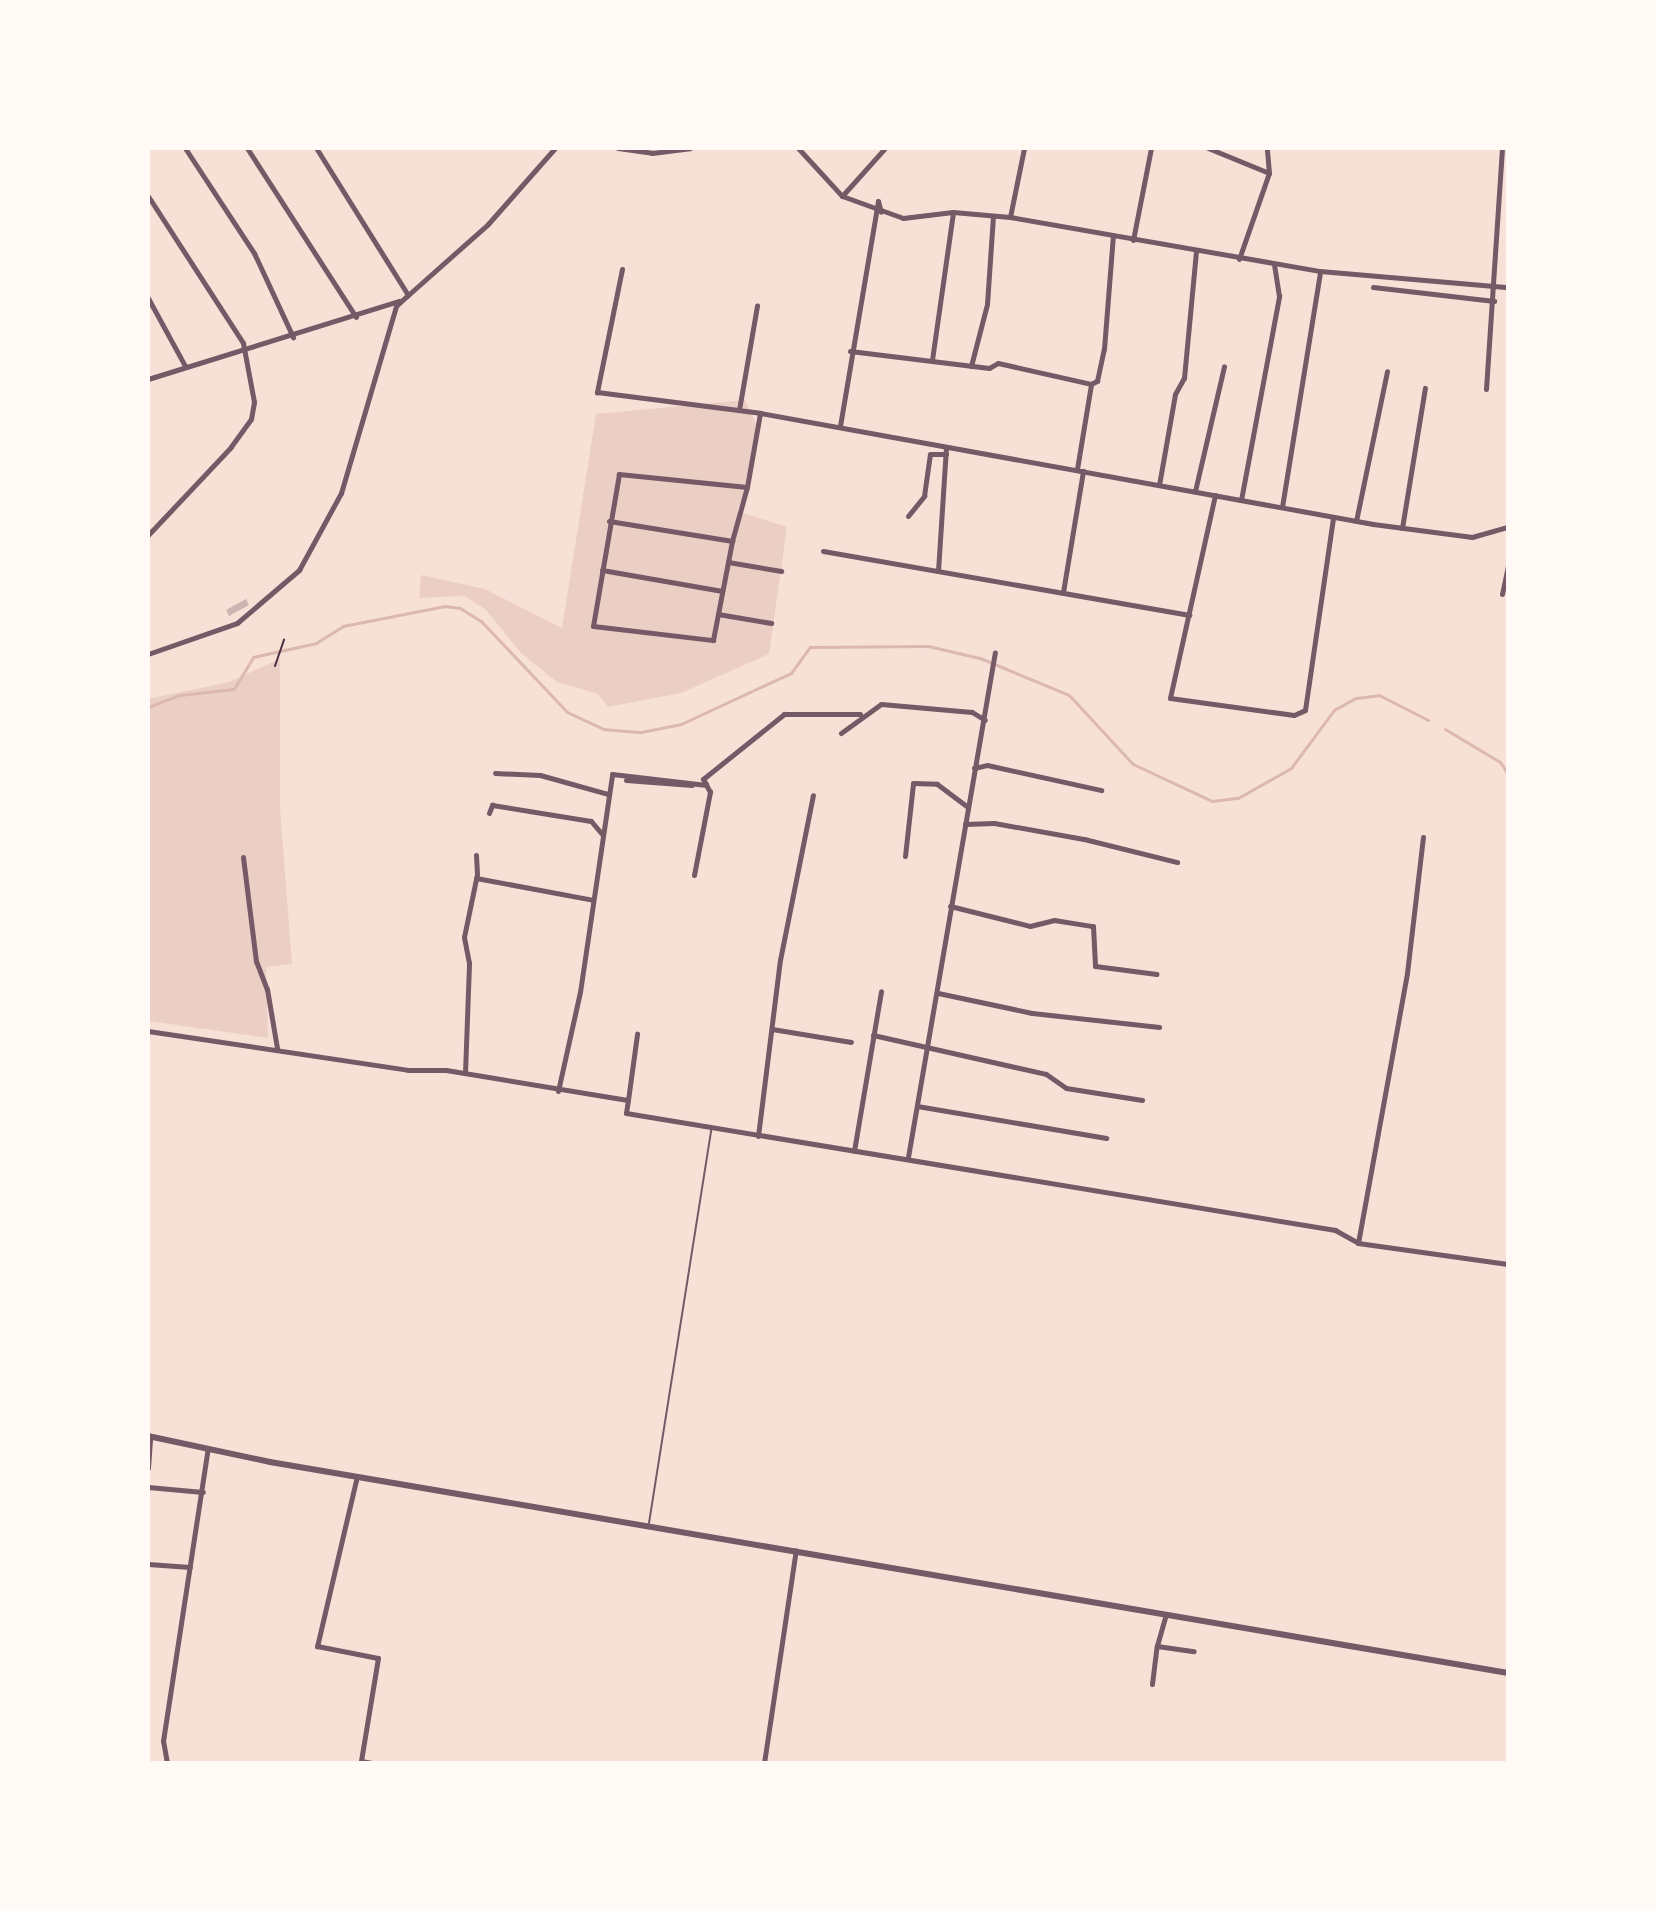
<!DOCTYPE html>
<style>
body{margin:0}
#map{position:relative;width:1656px;height:1911px;overflow:hidden;background:#f7e1d7;font-family:"PT Serif",serif}
div>[style]{position:absolute}
[style*='--x']{left:calc(var(--x)*1px);top:calc(var(--y)*1px);width:calc(var(--w)*1px);rotate:calc(var(--a)*1deg)}
.green>*{inset:0;background:#ebcfc5}
.stream>*{height:3px;margin:-1.5px;padding:0 1.5px;transform-origin:1.5px;border-radius:1.5px;background:#dcb8b0}
.building>*{inset:0;background:#ccb4b1}
.path>*{height:2px;margin:-1px;padding:0 1px;transform-origin:1px;border-radius:1px;background:#4a2c40}
.service>*{height:2px;margin:-1px;padding:0 1px;transform-origin:1px;border-radius:1px;background:#755966}
.minor>*{height:5px;margin:-2.5px;padding:0 2.5px;transform-origin:2.5px;border-radius:2.5px;background:#755966}
.tertiary>*{height:6px;margin:-3px;padding:0 3px;transform-origin:3px;border-radius:3px;background:#755966}
span{translate:-50% -50%;white-space:nowrap;text-align:center;line-height:1.15;-webkit-text-stroke:8px #fffaf5;paint-order:stroke}
.frame{position:absolute;inset:0;border:150px solid #fffaf5;pointer-events:none}
</style>
<div id="map">
<div class="green">
<i style="clip-path:polygon(745px 400px,759px 430px,752px 473px,737px 511px,787px 527px,769px 654px,681px 693px,608px 707px,598px 694px,557px 682px,521px 653px,485px 609px,464px 596px,419px 598px,421px 575px,485px 589px,562px 628px,596px 414px)"></i>
<i style="clip-path:polygon(280px 659px,280px 808px,292px 964px,266px 967px,268px 1038px,148px 1021px,148px 699px,229px 682px)"></i>
</div>
<div class="stream">
<i style="--x:148;--y:707;--w:34;--a:-21"></i>
<i style="--x:180;--y:695;--w:54;--a:-6.3"></i>
<i style="--x:234;--y:689;--w:37;--a:-59"></i>
<i style="--x:253;--y:657;--w:65;--a:-12.5"></i>
<i style="--x:316;--y:643;--w:32;--a:-32"></i>
<i style="--x:343;--y:626;--w:104;--a:-11.1"></i>
<i style="--x:445;--y:606;--w:15;--a:8"></i>
<i style="--x:460;--y:608;--w:25;--a:32"></i>
<i style="--x:481;--y:621;--w:125;--a:46.6"></i>
<i style="--x:567;--y:712;--w:40;--a:25"></i>
<i style="--x:603;--y:729;--w:38;--a:5"></i>
<i style="--x:641;--y:732;--w:41;--a:-11.3"></i>
<i style="--x:681;--y:724;--w:121;--a:-24.9"></i>
<i style="--x:791;--y:673;--w:32;--a:-54"></i>
<i style="--x:810;--y:647;--w:118;--a:-0.5"></i>
<i style="--x:928;--y:646;--w:53;--a:13"></i>
<i style="--x:980;--y:658;--w:96;--a:22.6"></i>
<i style="--x:1069;--y:695;--w:94;--a:47.2"></i>
<i style="--x:1133;--y:764;--w:87;--a:25.1"></i>
<i style="--x:1212;--y:801;--w:26;--a:-7"></i>
<i style="--x:1238;--y:798;--w:61;--a:-29.5"></i>
<i style="--x:1291;--y:768;--w:72;--a:-53.4"></i>
<i style="--x:1334;--y:710;--w:25;--a:-29"></i>
<i style="--x:1356;--y:698;--w:23;--a:-7"></i>
<i style="--x:1379;--y:695;--w:55;--a:27"></i>
<i style="--x:1445;--y:729;--w:64;--a:31"></i>
<i style="--x:1500;--y:762;--w:14;--a:56"></i>
</div>
<div class="building">
<i style="clip-path:polygon(246px 599px,249px 605px,229px 616px,226px 610px)"></i>
</div>
<div class="path">
<i style="--x:275;--y:666;--w:28;--a:-71"></i>
</div>
<div class="service">
<i style="--x:649;--y:1523;--w:398;--a:-81"></i>
</div>
<div class="minor">
<i style="--x:185;--y:148;--w:126;--a:56.7"></i>
<i style="--x:254;--y:253;--w:93;--a:65.1"></i>
<i style="--x:247;--y:148;--w:201;--a:57.2"></i>
<i style="--x:618;--y:148;--w:34;--a:8"></i>
<i style="--x:652;--y:153;--w:38;--a:-7"></i>
<i style="--x:798;--y:148;--w:65;--a:47.5"></i>
<i style="--x:842;--y:196;--w:65;--a:19.8"></i>
<i style="--x:903;--y:218;--w:50;--a:-6.8"></i>
<i style="--x:953;--y:212;--w:57;--a:5"></i>
<i style="--x:1010;--y:217;--w:315;--a:9.9"></i>
<i style="--x:1320;--y:271;--w:189;--a:4.9"></i>
<i style="--x:1208;--y:148;--w:66;--a:22.3"></i>
<i style="--x:148;--y:196;--w:175;--a:57.1"></i>
<i style="--x:243;--y:343;--w:60;--a:79.4"></i>
<i style="--x:254;--y:402;--w:17;--a:100"></i>
<i style="--x:251;--y:419;--w:34;--a:126"></i>
<i style="--x:231;--y:447;--w:121;--a:133.3"></i>
<i style="--x:842;--y:196;--w:64;--a:-48.1"></i>
<i style="--x:1010;--y:217;--w:70;--a:-78.5"></i>
<i style="--x:1133;--y:240;--w:94;--a:-78.9"></i>
<i style="--x:1239;--y:259;--w:91;--a:-70.8"></i>
<i style="--x:1269;--y:173;--w:25;--a:-95"></i>
<i style="--x:622;--y:269;--w:126;--a:101.5"></i>
<i style="--x:597;--y:392;--w:164;--a:7.3"></i>
<i style="--x:1373;--y:287;--w:122;--a:6.6"></i>
<i style="--x:407;--y:296;--w:108;--a:-41.6"></i>
<i style="--x:488;--y:224;--w:101;--a:-48.6"></i>
<i style="--x:148;--y:298;--w:77;--a:61.4"></i>
<i style="--x:850;--y:351;--w:140;--a:7"></i>
<i style="--x:989;--y:368;--w:10;--a:-29"></i>
<i style="--x:998;--y:363;--w:95;--a:12.7"></i>
<i style="--x:932;--y:360;--w:149;--a:-81.9"></i>
<i style="--x:971;--y:366;--w:64;--a:-75.5"></i>
<i style="--x:987;--y:304;--w:88;--a:-86.1"></i>
<i style="--x:148;--y:379;--w:263;--a:-17.3"></i>
<i style="--x:1486;--y:389;--w:242;--a:-86.2"></i>
<i style="--x:739;--y:410;--w:106;--a:-80.2"></i>
<i style="--x:840;--y:426;--w:228;--a:-80.4"></i>
<i style="--x:878;--y:201;--w:11;--a:75"></i>
<i style="--x:1077;--y:469;--w:86;--a:-80.6"></i>
<i style="--x:1091;--y:384;--w:7;--a:-27"></i>
<i style="--x:1097;--y:381;--w:33;--a:-78"></i>
<i style="--x:1104;--y:349;--w:114;--a:-85.5"></i>
<i style="--x:1159;--y:485;--w:92;--a:-80"></i>
<i style="--x:1175;--y:394;--w:18;--a:-61"></i>
<i style="--x:1184;--y:378;--w:128;--a:-84.6"></i>
<i style="--x:747;--y:487;--w:129;--a:-174.2"></i>
<i style="--x:619;--y:474;--w:154;--a:99.7"></i>
<i style="--x:593;--y:626;--w:121;--a:6.7"></i>
<i style="--x:713;--y:640;--w:101;--a:-79.1"></i>
<i style="--x:732;--y:541;--w:56;--a:-74.5"></i>
<i style="--x:747;--y:487;--w:75;--a:-80"></i>
<i style="--x:760;--y:413;--w:623;--a:10.26"></i>
<i style="--x:1373;--y:524;--w:100;--a:7.5"></i>
<i style="--x:1472;--y:537;--w:37;--a:-16"></i>
<i style="--x:1195;--y:491;--w:128;--a:-76.9"></i>
<i style="--x:1215;--y:495;--w:208;--a:102.5"></i>
<i style="--x:1170;--y:698;--w:125;--a:7.8"></i>
<i style="--x:1294;--y:715;--w:12;--a:-24"></i>
<i style="--x:1305;--y:710;--w:195;--a:-81.7"></i>
<i style="--x:1241;--y:500;--w:208;--a:-79.4"></i>
<i style="--x:1279;--y:296;--w:33;--a:-99"></i>
<i style="--x:1282;--y:507;--w:238;--a:-80.8"></i>
<i style="--x:908;--y:516;--w:26;--a:-51"></i>
<i style="--x:924;--y:496;--w:42;--a:-81.9"></i>
<i style="--x:930;--y:454;--w:16;--a:0"></i>
<i style="--x:609;--y:521;--w:125;--a:9.2"></i>
<i style="--x:1356;--y:521;--w:153;--a:-78.3"></i>
<i style="--x:1402;--y:528;--w:142;--a:-80.7"></i>
<i style="--x:823;--y:551;--w:372;--a:9.9"></i>
<i style="--x:728;--y:562;--w:54;--a:9.6"></i>
<i style="--x:602;--y:570;--w:122;--a:9.9"></i>
<i style="--x:938;--y:571;--w:123;--a:-86.3"></i>
<i style="--x:1063;--y:592;--w:123;--a:-80.6"></i>
<i style="--x:1502;--y:594;--w:29;--a:-78"></i>
<i style="--x:718;--y:614;--w:54;--a:9.6"></i>
<i style="--x:148;--y:654;--w:94;--a:-19.2"></i>
<i style="--x:237;--y:623;--w:82;--a:-40.5"></i>
<i style="--x:299;--y:570;--w:88;--a:-61.4"></i>
<i style="--x:341;--y:493;--w:195;--a:-73.6"></i>
<i style="--x:396;--y:306;--w:16;--a:-43"></i>
<i style="--x:408;--y:295;--w:173;--a:-122"></i>
<i style="--x:841;--y:733;--w:49;--a:-35.9"></i>
<i style="--x:881;--y:704;--w:91;--a:5"></i>
<i style="--x:972;--y:712;--w:15;--a:32"></i>
<i style="--x:974;--y:768;--w:13;--a:-13"></i>
<i style="--x:987;--y:765;--w:117;--a:12.4"></i>
<i style="--x:495;--y:773;--w:45;--a:2.5"></i>
<i style="--x:540;--y:775;--w:71;--a:15.6"></i>
<i style="--x:626;--y:780;--w:66;--a:4.3"></i>
<i style="--x:706;--y:784;--w:6;--a:-121"></i>
<i style="--x:703;--y:779;--w:104;--a:-38.7"></i>
<i style="--x:784;--y:714;--w:76;--a:0"></i>
<i style="--x:489;--y:813;--w:9;--a:-69"></i>
<i style="--x:492;--y:805;--w:100;--a:9.2"></i>
<i style="--x:591;--y:821;--w:16;--a:50"></i>
<i style="--x:965;--y:824;--w:29;--a:-2"></i>
<i style="--x:994;--y:823;--w:91;--a:10.1"></i>
<i style="--x:1084;--y:839;--w:96;--a:13.9"></i>
<i style="--x:905;--y:856;--w:73;--a:-83.7"></i>
<i style="--x:913;--y:783;--w:24;--a:2"></i>
<i style="--x:937;--y:784;--w:38;--a:37"></i>
<i style="--x:243;--y:857;--w:105;--a:82.9"></i>
<i style="--x:256;--y:961;--w:30;--a:69"></i>
<i style="--x:267;--y:989;--w:60;--a:80.4"></i>
<i style="--x:694;--y:875;--w:85;--a:-79.1"></i>
<i style="--x:710;--y:792;--w:10;--a:-119"></i>
<i style="--x:476;--y:878;--w:119;--a:10.6"></i>
<i style="--x:950;--y:906;--w:82;--a:14"></i>
<i style="--x:1030;--y:926;--w:25;--a:-14"></i>
<i style="--x:1054;--y:920;--w:39;--a:9"></i>
<i style="--x:1093;--y:926;--w:40;--a:87.1"></i>
<i style="--x:1095;--y:966;--w:62;--a:7.5"></i>
<i style="--x:938;--y:993;--w:96;--a:12"></i>
<i style="--x:1032;--y:1013;--w:128;--a:6.3"></i>
<i style="--x:772;--y:1029;--w:80;--a:9.3"></i>
<i style="--x:148;--y:1031;--w:263;--a:8.5"></i>
<i style="--x:408;--y:1070;--w:38;--a:0"></i>
<i style="--x:446;--y:1070;--w:184;--a:9.4"></i>
<i style="--x:628;--y:1100;--w:13;--a:99"></i>
<i style="--x:626;--y:1113;--w:719;--a:9.37"></i>
<i style="--x:1335;--y:1230;--w:26;--a:29"></i>
<i style="--x:1358;--y:1243;--w:151;--a:8"></i>
<i style="--x:873;--y:1035;--w:177;--a:12.7"></i>
<i style="--x:1046;--y:1074;--w:24;--a:35"></i>
<i style="--x:1066;--y:1088;--w:77;--a:9"></i>
<i style="--x:465;--y:1073;--w:110;--a:-87.9"></i>
<i style="--x:469;--y:963;--w:26;--a:-101"></i>
<i style="--x:464;--y:937;--w:64;--a:-78.3"></i>
<i style="--x:477;--y:874;--w:19;--a:-93"></i>
<i style="--x:558;--y:1091;--w:101;--a:-77.5"></i>
<i style="--x:580;--y:992;--w:220;--a:-81.6"></i>
<i style="--x:612;--y:774;--w:95;--a:6.7"></i>
<i style="--x:628;--y:1100;--w:67;--a:-82.2"></i>
<i style="--x:917;--y:1106;--w:192;--a:9.6"></i>
<i style="--x:758;--y:1136;--w:177;--a:-82.9"></i>
<i style="--x:780;--y:960;--w:168;--a:-78.7"></i>
<i style="--x:854;--y:1151;--w:162;--a:-80.4"></i>
<i style="--x:908;--y:1157;--w:512;--a:-80.23"></i>
<i style="--x:1358;--y:1243;--w:274;--a:-79.7"></i>
<i style="--x:1407;--y:973;--w:137;--a:-83.3"></i>
<i style="--x:148;--y:1468;--w:31;--a:-86"></i>
<i style="--x:357;--y:1476;--w:175;--a:103.2"></i>
<i style="--x:317;--y:1646;--w:62;--a:11.1"></i>
<i style="--x:378;--y:1658;--w:104;--a:99.4"></i>
<i style="--x:361;--y:1761;--w:11;--a:10"></i>
<i style="--x:148;--y:1487;--w:55;--a:5.2"></i>
<i style="--x:148;--y:1564;--w:42;--a:4.1"></i>
<i style="--x:1166;--y:1614;--w:33;--a:106"></i>
<i style="--x:1157;--y:1646;--w:37;--a:8"></i>
<i style="--x:1152;--y:1684;--w:38;--a:-83"></i>
<i style="--x:167;--y:1763;--w:22;--a:-100"></i>
<i style="--x:163;--y:1741;--w:296;--a:-81.3"></i>
<i style="--x:764;--y:1763;--w:215;--a:-81.5"></i>
</div>
<div class="tertiary">
<i style="--x:148;--y:1436;--w:125;--a:12"></i>
<i style="--x:270;--y:1462;--w:1256;--a:9.67"></i>
</div>
<div class="frame"></div>
</div>
